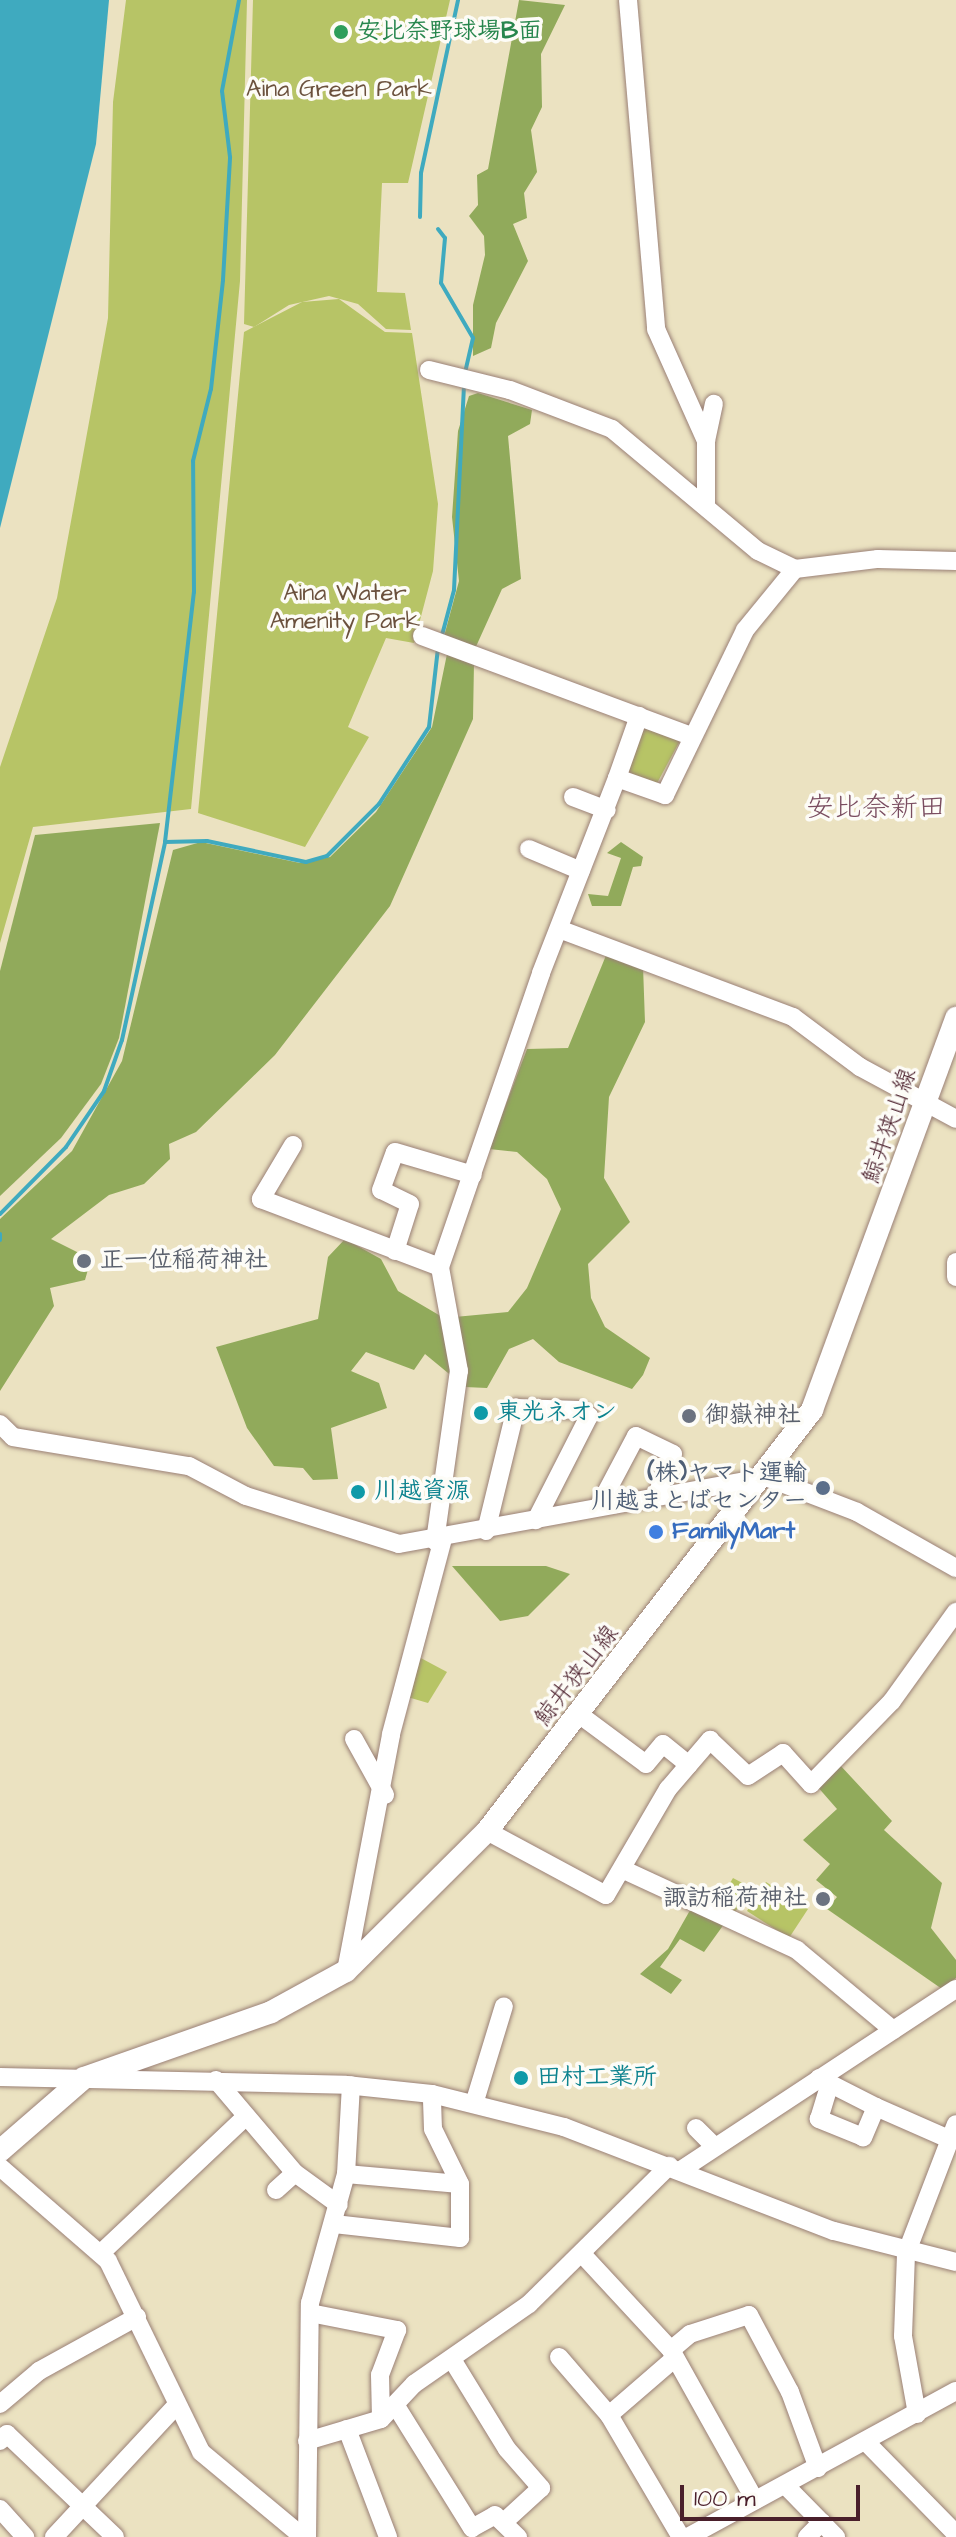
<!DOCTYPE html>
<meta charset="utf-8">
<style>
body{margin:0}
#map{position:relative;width:956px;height:2537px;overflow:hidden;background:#ebe2c1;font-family:"Architects Daughter","Klee One",sans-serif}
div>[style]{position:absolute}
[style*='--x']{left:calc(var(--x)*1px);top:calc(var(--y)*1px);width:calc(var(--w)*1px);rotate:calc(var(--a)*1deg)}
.green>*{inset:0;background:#b7c466}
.forest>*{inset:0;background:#91aa5b}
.water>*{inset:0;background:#3faabf}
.stream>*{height:4px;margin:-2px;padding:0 2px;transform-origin:2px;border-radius:2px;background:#3faabf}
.roads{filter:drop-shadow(0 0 2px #9a8076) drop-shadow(0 0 2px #9a8076)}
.minor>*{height:18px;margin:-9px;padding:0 9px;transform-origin:9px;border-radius:9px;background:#fff}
.major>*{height:22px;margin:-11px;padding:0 11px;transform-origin:11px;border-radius:11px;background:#fff}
.dots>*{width:22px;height:22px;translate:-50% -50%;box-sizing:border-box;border:4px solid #fdfcf7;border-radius:50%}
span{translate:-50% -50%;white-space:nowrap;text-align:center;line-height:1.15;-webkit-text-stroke:7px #fdfcf7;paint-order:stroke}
.leisure-label{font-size:24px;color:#27864d;font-weight:700}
.left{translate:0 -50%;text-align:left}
.park-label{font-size:24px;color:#6b513d}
.street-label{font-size:24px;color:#4a1f2b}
.worship-label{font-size:24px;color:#5b616d;font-weight:700}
.right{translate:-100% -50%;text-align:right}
.culture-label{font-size:24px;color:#0d838f;font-weight:700}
.service-label{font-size:24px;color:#4e5e75;font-weight:700}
.shop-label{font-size:24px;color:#366cbe;font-weight:700}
.quarter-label{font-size:28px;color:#7a4d60}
.scale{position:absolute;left:680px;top:2485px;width:180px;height:36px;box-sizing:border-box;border:4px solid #4a1f2b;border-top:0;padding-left:10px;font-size:24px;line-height:28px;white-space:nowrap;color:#4a1f2b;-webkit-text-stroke:6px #fdfcf7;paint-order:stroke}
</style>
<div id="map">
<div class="green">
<i style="clip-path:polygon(126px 0,247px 0,240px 281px,191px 809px,33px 827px,0 943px,0 767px,57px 598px,108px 318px,113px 102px)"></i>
<i style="clip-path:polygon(253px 0,450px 0,408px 183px,382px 183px,377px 292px,405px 293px,411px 330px,386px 329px,358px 304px,329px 296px,289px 305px,254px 327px,244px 324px)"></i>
<i style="clip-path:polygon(339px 299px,385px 332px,412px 333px,438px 504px,433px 571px,414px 643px,386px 638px,348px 727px,369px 737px,305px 847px,198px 813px,244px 332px,302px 302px)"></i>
<i style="clip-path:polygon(643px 722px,682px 737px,655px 787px,623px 773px)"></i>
<i style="clip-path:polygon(417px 1656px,447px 1672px,428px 1703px,404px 1696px)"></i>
<i style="clip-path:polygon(733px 1878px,752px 1888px,735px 1912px,716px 1906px)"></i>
<i style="clip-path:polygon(766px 1882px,808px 1909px,789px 1938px,747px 1911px)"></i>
</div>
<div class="forest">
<i style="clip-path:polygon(519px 0,565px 5px,541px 54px,542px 107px,531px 130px,537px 172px,524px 193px,527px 218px,513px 224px,528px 261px,496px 323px,491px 348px,473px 356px,473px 305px,485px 255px,484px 236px,469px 216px,478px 205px,477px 175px,488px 169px)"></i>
<i style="clip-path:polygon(478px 393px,532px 410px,530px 424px,508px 436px,521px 579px,502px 589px,474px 651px,443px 640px,459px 581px,452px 517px,458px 431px,469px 396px)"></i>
<i style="clip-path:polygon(447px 654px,474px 663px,473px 719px,390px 906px,275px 1055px,196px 1132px,169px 1144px,170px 1159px,144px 1184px,109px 1195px,51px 1239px,91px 1259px,85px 1280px,50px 1288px,54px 1306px,0 1391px,0 1219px,72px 1151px,122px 1061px,173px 850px,201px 842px,300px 863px,330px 857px,376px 812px,432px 727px)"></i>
<i style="clip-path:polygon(160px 823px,119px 1038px,101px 1084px,61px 1138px,0 1196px,0 971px,35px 835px)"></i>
<i style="clip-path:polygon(621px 842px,643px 857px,641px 866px,633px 867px,621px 906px,592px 906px,588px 894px,608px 896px,621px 858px,607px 853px)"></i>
<i style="clip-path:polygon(607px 953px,643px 966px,645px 1022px,609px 1097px,604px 1178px,630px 1222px,588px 1264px,591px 1298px,605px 1327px,650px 1358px,643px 1375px,632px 1389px,559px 1362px,533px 1339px,509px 1349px,487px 1388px,465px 1387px,425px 1354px,414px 1370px,366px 1352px,351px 1371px,379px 1383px,387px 1408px,331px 1428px,338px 1479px,313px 1480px,303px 1468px,274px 1466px,247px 1428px,216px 1347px,318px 1319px,328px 1257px,345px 1239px,381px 1259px,398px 1291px,444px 1318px,508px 1312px,527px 1288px,561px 1209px,547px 1179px,517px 1152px,489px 1149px,527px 1049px,568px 1048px)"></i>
<i style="clip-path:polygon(452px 1566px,546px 1566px,570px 1574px,528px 1616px,500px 1621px)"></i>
<i style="clip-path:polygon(839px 1764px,892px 1821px,884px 1830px,942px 1883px,931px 1928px,956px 1960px,956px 1978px,942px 1989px,827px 1909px,837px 1897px,816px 1880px,830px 1864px,803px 1840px,837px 1809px,816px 1785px)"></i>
<i style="clip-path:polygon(693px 1905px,727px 1920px,704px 1952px,680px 1939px,660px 1967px,682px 1980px,671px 1994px,640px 1974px,668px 1949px)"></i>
</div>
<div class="water">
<i style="clip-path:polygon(0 0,109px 0,96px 144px,0 528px)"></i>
</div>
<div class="stream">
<i style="--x:420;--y:217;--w:44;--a:-88.7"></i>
<i style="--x:421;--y:173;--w:177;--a:-77.9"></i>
<i style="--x:438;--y:229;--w:11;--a:52"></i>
<i style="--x:445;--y:238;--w:45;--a:95.1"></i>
<i style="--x:441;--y:283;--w:64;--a:59.8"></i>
<i style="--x:473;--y:338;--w:36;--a:103"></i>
<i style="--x:441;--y:639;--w:51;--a:-75.1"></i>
<i style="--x:454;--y:590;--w:204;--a:-87.2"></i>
<i style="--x:165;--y:842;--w:42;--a:-1.4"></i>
<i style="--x:207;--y:841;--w:101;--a:12"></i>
<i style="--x:306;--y:862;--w:22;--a:-16"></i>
<i style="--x:327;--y:856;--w:74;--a:-45"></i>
<i style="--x:379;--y:804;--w:92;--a:-57"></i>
<i style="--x:429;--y:727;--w:80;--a:-83.5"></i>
<i style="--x:0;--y:1214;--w:94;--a:-45.4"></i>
<i style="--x:66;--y:1147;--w:68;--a:-55.8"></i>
<i style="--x:104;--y:1091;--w:54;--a:-70.6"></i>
<i style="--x:122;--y:1040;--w:203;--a:-77.7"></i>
<i style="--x:165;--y:842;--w:252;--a:-83.4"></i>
<i style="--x:194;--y:592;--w:131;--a:-90.4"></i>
<i style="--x:193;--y:461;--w:74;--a:-76"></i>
<i style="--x:211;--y:389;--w:110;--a:-83.7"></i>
<i style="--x:223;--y:280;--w:123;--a:-86.7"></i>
<i style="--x:230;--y:157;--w:66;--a:-96.9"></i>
<i style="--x:222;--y:91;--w:93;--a:-79.4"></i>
<i style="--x:0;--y:1234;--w:6;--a:90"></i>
</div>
<div class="roads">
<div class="minor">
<i style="--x:628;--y:0;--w:330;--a:85.1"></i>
<i style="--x:656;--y:329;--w:123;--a:65.9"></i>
<i style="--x:706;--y:441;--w:65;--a:90"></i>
<i style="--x:429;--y:370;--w:83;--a:13.9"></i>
<i style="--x:510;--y:390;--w:109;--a:20.9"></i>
<i style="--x:612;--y:429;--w:190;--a:39.9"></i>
<i style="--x:758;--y:551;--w:41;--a:25.9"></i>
<i style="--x:795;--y:569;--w:84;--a:-6.9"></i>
<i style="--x:878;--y:559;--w:78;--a:1.5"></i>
<i style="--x:706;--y:441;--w:38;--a:-78"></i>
<i style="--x:422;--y:636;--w:287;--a:20.4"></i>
<i style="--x:617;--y:778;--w:66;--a:-70.5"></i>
<i style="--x:573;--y:797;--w:36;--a:21"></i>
<i style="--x:529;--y:849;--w:56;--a:22.9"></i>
<i style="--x:559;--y:929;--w:250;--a:20.6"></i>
<i style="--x:793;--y:1017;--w:84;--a:36.7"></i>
<i style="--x:860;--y:1067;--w:109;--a:28.4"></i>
<i style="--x:293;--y:1145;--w:63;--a:120.7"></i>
<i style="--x:261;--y:1199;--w:191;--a:20.8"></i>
<i style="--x:395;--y:1251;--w:49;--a:-72.3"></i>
<i style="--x:410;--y:1204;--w:32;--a:-154"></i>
<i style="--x:381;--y:1190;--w:40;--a:-69.8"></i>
<i style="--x:395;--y:1152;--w:81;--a:16.4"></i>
<i style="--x:956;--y:1262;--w:15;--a:90"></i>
<i style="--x:0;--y:1424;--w:18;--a:45"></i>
<i style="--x:13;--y:1437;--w:178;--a:9.4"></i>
<i style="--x:189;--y:1466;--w:64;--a:27.8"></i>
<i style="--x:246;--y:1496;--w:160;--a:17.4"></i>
<i style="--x:399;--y:1544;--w:373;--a:-10.3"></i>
<i style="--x:766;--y:1477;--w:97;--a:21"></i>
<i style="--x:857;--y:1512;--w:114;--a:29.5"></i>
<i style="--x:599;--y:1506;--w:79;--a:-62.1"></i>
<i style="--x:636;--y:1436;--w:41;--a:25.9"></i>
<i style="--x:673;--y:1454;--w:43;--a:111.8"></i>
<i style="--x:486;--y:1531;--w:127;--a:-76.3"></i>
<i style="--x:516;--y:1408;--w:63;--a:1.8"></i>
<i style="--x:579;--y:1410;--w:12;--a:31"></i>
<i style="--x:589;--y:1416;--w:117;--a:117"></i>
<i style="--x:435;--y:1541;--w:172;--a:-82"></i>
<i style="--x:459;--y:1371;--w:106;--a:-100.4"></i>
<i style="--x:440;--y:1267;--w:311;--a:-71"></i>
<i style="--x:541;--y:973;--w:209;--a:-68.7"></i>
<i style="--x:617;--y:778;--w:51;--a:19.5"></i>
<i style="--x:665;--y:795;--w:183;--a:-64.1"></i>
<i style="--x:745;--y:630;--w:79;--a:-50.7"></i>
<i style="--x:580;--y:1715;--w:82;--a:36.6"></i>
<i style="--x:646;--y:1764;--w:26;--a:-50"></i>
<i style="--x:663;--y:1744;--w:33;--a:39"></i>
<i style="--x:354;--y:1739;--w:64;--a:61"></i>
<i style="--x:487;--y:1831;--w:135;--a:28.3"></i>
<i style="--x:606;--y:1895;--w:123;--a:-59.7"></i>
<i style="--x:668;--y:1789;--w:65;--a:-49.4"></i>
<i style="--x:710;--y:1740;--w:52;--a:43.5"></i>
<i style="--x:748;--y:1776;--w:42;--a:-33.3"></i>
<i style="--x:783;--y:1753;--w:42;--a:47.9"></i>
<i style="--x:811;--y:1784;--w:116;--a:-45.7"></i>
<i style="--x:892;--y:1701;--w:110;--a:-54.3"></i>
<i style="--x:622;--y:1869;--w:193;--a:24.8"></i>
<i style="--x:797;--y:1950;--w:125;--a:39.8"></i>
<i style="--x:346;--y:1971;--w:241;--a:-79.2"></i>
<i style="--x:391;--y:1734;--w:202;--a:-75.1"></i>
<i style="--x:0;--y:2077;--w:346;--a:1.3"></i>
<i style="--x:346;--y:2085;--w:86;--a:6"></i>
<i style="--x:432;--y:2094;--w:136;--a:14"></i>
<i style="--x:564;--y:2127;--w:289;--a:21.1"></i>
<i style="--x:834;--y:2231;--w:126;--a:14.3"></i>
<i style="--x:819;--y:2078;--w:64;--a:27"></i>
<i style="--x:876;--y:2107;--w:33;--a:113"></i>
<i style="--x:863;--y:2137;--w:48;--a:-157.8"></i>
<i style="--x:819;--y:2119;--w:37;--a:-73"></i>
<i style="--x:216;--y:2080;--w:122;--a:49.7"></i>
<i style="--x:295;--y:2173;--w:54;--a:36"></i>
<i style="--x:474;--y:2104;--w:102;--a:-73"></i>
<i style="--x:876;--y:2107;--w:82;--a:23.7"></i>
<i style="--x:696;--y:2128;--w:25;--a:45"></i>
<i style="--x:0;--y:2167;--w:143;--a:41"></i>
<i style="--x:108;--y:2261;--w:212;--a:64"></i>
<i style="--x:201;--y:2452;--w:133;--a:39.8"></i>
<i style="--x:681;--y:2170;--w:329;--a:-33.4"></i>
<i style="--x:346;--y:2174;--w:114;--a:5"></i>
<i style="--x:276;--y:2190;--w:25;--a:-42"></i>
<i style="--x:334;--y:2224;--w:127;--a:6.3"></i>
<i style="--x:460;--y:2238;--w:54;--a:-90"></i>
<i style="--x:460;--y:2184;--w:61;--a:-116.1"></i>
<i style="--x:433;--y:2129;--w:35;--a:-92"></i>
<i style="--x:101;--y:2253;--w:195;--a:-43.3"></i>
<i style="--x:583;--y:2255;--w:129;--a:47.2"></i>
<i style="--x:671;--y:2350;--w:172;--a:60.8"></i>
<i style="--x:310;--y:2313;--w:89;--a:11.1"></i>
<i style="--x:397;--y:2330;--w:48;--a:110.7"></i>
<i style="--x:380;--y:2375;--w:44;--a:88.7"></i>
<i style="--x:671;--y:2350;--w:25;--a:-40"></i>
<i style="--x:690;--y:2334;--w:62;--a:-17.9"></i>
<i style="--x:749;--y:2315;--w:87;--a:62"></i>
<i style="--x:790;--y:2392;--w:81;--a:69.8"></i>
<i style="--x:559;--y:2357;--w:77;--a:49.2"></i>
<i style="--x:609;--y:2415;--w:142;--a:59.5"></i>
<i style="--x:453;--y:2361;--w:103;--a:58.5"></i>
<i style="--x:507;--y:2449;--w:52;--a:48.9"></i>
<i style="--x:541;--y:2488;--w:49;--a:137.5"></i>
<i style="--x:0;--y:2404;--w:51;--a:-40.2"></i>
<i style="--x:39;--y:2371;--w:112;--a:-28.9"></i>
<i style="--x:396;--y:2406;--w:144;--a:58.1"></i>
<i style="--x:472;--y:2528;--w:26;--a:-29"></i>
<i style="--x:495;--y:2515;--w:32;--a:44"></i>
<i style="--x:917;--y:2414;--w:79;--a:-100.2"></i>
<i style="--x:903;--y:2336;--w:82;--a:-87.9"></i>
<i style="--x:906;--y:2254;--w:139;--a:-69"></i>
<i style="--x:609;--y:2415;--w:87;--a:-40.8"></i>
<i style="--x:347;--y:2429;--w:116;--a:69.2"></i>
<i style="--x:0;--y:2441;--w:10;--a:-45"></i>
<i style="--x:7;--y:2434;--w:149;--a:43.6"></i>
<i style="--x:307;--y:2441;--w:77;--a:-16.6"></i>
<i style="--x:381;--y:2419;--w:48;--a:-46.7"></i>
<i style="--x:414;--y:2384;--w:140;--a:-34.8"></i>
<i style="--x:529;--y:2304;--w:197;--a:-44.6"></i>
<i style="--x:865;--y:2441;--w:130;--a:45.6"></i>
<i style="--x:785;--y:2485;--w:73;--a:45.6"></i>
<i style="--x:0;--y:2509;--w:38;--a:48"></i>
<i style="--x:54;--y:2537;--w:176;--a:-47.1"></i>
<i style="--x:307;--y:2537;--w:234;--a:-89.3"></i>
<i style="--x:310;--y:2303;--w:134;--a:-74.4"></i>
<i style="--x:346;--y:2174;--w:89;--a:-86.8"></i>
<i style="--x:688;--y:2537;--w:305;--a:-28.6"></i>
<i style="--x:807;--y:2537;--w:21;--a:-45"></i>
</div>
<div class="major">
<i style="--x:0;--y:2151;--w:111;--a:-41"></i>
<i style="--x:84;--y:2078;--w:198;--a:-19.4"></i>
<i style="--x:271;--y:2012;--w:85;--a:-28.7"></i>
<i style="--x:346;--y:1971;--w:199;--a:-44.8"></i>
<i style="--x:487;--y:1831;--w:532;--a:-52.33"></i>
<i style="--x:812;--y:1410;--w:418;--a:-69.8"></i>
</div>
</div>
<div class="dots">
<i style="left:341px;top:32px;background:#2e9e5b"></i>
<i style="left:84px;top:1261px;background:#6b7280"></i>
<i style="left:481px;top:1413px;background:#0f9aa8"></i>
<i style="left:689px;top:1416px;background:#6b7280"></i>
<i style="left:823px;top:1488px;background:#5c6f8a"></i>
<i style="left:358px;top:1492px;background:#0f9aa8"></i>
<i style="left:656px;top:1532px;background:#3f7fe0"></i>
<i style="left:823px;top:1899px;background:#6b7280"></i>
<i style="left:521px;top:2078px;background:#0f9aa8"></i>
</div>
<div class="leisure-label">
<span class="left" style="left:357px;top:32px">安比奈野球場B面</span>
</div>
<div class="park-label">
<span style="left:339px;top:90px">Aina Green Park</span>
<span style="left:345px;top:608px">Aina Water<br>Amenity Park</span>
</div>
<div class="street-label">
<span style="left:890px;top:1126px;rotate:-71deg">鯨井狭山線</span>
<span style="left:577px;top:1676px;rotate:-52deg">鯨井狭山線</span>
</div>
<div class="worship-label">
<span class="left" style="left:100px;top:1261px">正一位稲荷神社</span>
<span class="left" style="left:705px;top:1416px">御嶽神社</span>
<span class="right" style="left:807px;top:1899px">諏訪稲荷神社</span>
</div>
<div class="culture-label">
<span class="left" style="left:497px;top:1413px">東光ネオン</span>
<span class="left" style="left:374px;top:1492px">川越資源</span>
<span class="left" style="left:537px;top:2078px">田村工業所</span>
</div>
<div class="service-label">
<span class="right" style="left:807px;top:1488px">(株)ヤマト運輸<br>川越まとばセンター</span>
</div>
<div class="shop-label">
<span class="left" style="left:672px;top:1532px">FamilyMart</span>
</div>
<div class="quarter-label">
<span style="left:876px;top:808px">安比奈新田</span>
</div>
<div class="scale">100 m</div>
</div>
